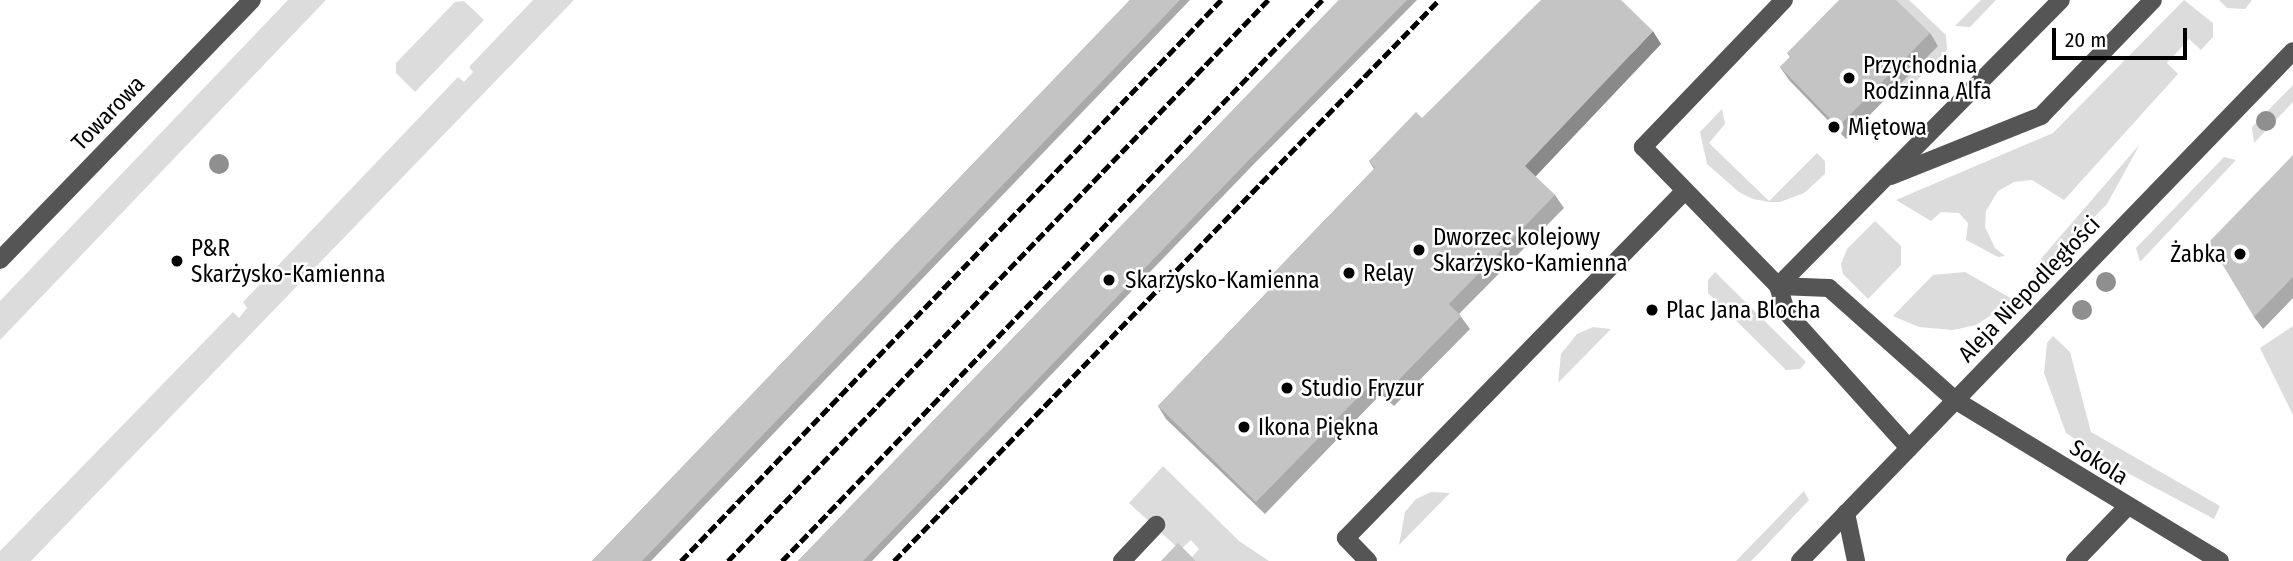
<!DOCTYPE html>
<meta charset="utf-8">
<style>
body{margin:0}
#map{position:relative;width:2293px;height:561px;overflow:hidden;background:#fff;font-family:"Fira Sans Condensed",sans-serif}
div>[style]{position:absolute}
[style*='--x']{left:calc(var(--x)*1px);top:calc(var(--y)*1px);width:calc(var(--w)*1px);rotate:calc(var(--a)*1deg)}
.green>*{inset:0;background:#dcdcdc}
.minor>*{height:18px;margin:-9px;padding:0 9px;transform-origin:9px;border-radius:9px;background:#555}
.rail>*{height:5px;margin-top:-2.5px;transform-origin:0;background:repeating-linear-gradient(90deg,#000 0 10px,transparent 0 13.5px)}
.trees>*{width:20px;height:20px;margin:-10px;border-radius:50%;background:#8f8f8f}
.wall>*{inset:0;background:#a9a9a9}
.shaded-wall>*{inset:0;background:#898989}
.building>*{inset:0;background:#c4c4c4}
.dots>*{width:19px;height:19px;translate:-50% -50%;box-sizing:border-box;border:4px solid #fff;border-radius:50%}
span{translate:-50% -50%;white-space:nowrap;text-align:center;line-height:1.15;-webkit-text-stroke:5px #fff;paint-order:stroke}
.poi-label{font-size:23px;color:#000}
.left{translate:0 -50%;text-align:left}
.right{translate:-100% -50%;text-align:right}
.street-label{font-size:23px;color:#000}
.scale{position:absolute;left:2052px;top:28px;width:135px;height:32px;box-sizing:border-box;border:4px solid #000;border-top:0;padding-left:9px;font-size:21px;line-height:24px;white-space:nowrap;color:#000;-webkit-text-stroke:5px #fff;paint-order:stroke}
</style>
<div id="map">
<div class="green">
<i style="clip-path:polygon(288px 0,326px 0,0 340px,0 301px)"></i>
<i style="clip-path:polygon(533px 0,574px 0,31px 561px,0 561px,0 551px,233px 312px,239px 318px,247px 308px,243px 302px,458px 77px,464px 82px,473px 72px,469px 67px)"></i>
<i style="clip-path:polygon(1892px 0,1909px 0,1946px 35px,1947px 50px,1904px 93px,1898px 87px,1938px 45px)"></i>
<i style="clip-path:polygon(1981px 0,1996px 0,1970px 27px,1955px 26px)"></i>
<i style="clip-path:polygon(2184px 0,2213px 23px,2213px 37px,2201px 50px,2189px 39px,2167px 63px,2178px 74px,2064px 200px,2032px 180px,2014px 182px,1998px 191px,1986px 211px,1985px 227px,1995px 248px,2005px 256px,1998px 257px,1966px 240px,1968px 223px,1959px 213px,1941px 212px,1931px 221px,1896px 200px,2053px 133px)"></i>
<i style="clip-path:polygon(2219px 0,2252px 0,2245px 9px,2227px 8px)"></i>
<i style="clip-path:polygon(464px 1px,484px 20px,415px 92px,396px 73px,396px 63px,455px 2px)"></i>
<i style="clip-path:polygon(2293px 85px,2293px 102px,2254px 143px,2252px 127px)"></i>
<i style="clip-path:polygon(1722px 109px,1725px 124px,1709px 143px,1769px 201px,1817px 153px,1825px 161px,1825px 174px,1804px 193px,1780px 202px,1769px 202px,1753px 199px,1739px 192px,1707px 164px,1700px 132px)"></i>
<i style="clip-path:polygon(2140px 144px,2107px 204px,2036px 278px,2033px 268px)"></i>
<i style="clip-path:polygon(2224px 157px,2236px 160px,2140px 262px,2136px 248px)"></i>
<i style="clip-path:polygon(1875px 221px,1901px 246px,1901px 265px,1868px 299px,1843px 274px,1841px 264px,1847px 249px)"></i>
<i style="clip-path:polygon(1715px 272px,1806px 362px,1800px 369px,1786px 370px,1708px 293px,1708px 280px)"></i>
<i style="clip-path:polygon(1965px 272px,2014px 300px,1976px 325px,1953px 330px,1919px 327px,1893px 316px,1933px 275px)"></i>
<i style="clip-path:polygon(2293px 326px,2293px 415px,2260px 348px)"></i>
<i style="clip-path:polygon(1593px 327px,1611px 329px,1558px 383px,1561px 354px,1577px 334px)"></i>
<i style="clip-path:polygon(2053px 336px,2070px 352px,2091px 432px,2220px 506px,2214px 519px,2120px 469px,2066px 433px,2044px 373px,2047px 343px)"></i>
<i style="clip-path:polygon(1163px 466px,1239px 541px,1269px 561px,1196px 561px,1192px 557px,1199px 549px,1191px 540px,1180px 550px,1129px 503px)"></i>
<i style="clip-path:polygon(1804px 491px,1809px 500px,1761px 551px,1751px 561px,1736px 561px)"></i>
<i style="clip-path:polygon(1431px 492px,1450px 493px,1399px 545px,1405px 512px,1416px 499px)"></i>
</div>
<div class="minor">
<i style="--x:1784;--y:0;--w:204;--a:133.8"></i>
<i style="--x:1643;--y:147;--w:194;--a:45.8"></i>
<i style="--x:1778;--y:286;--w:28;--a:72"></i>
<i style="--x:1787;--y:313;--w:182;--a:47.9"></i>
<i style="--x:1891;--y:176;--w:162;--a:-21.8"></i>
<i style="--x:2041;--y:116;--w:161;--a:-46"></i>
<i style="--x:0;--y:260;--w:362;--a:-45.9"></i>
<i style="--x:1778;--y:286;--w:51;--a:2.2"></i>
<i style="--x:1829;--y:288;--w:169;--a:41.6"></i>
<i style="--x:1955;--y:400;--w:310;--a:31.3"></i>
<i style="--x:1778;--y:286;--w:402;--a:-45.3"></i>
<i style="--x:1846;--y:513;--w:49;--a:78.2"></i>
<i style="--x:1122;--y:561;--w:50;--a:-46.6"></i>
<i style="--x:1368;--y:561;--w:32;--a:-134"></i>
<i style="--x:1346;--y:538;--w:484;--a:-45.7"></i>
<i style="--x:1800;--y:561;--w:709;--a:-45.97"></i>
<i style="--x:2075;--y:561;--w:74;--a:-46.1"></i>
</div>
<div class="rail">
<i style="--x:681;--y:561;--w:779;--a:-46.09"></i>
<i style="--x:728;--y:561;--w:779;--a:-46.09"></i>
<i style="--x:782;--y:561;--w:779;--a:-46.09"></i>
<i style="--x:894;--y:561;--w:782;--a:-45.83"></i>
</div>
<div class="trees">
<i style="left:2266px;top:121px"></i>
<i style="left:219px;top:164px"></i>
<i style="left:2106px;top:282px"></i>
<i style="left:2082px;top:310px"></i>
</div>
<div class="wall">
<i style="clip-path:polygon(1130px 0,1190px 0,651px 561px,592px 561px)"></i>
<i style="clip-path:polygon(1339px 0,1417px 0,1250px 168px,872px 561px,798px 561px)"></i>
<i style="clip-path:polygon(1930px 33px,1938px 46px,1846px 139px,1789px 80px,1780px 67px,1790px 57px,1787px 53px)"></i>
<i style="clip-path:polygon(1661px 44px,1535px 177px,1555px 195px,1564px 208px,1459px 314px,1470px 329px,1394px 406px,1381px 394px,1265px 514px,1166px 419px,1158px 406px,1272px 287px,1267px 280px,1374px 169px,1369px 161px,1422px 118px)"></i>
<i style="clip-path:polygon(2293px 155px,2293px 298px,2263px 329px,2254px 317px)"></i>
</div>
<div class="shaded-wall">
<i style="clip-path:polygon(1653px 31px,1661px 44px,1533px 179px,1525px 166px)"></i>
</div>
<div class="building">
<i style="clip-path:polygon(1130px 0,1180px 0,642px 561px,592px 561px)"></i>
<i style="clip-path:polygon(1339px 0,1407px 0,1246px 163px,863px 561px,798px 561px)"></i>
<i style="clip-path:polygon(1541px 0,1621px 0,1653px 31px,1525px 166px,1555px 195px,1449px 304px,1461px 316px,1385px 394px,1373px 382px,1256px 502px,1158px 406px,1273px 286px,1267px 280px,1375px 168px,1369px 161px,1416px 112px,1422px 118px)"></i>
<i style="clip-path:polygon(1839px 0,1896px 0,1930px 33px,1838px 127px,1780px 67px,1791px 57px,1787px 53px)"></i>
<i style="clip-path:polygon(2293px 155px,2293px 277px,2254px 317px,2209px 242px)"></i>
<i style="clip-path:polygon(1178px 543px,1196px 561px,1161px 561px)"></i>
</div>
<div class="dots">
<i style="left:1849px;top:78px;background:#000"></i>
<i style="left:1834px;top:127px;background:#000"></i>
<i style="left:1419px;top:250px;background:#000"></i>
<i style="left:2240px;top:254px;background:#000"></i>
<i style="left:177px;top:261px;background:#000"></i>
<i style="left:1349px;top:273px;background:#000"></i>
<i style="left:1109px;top:280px;background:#000"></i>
<i style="left:1652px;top:310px;background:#000"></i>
<i style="left:1287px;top:388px;background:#000"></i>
<i style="left:1244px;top:427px;background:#000"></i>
</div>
<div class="poi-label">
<span class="left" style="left:1863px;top:78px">Przychodnia<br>Rodzinna Alfa</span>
<span class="left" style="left:1848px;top:127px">Miętowa</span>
<span class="left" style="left:1433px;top:250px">Dworzec kolejowy<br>Skarżysko-Kamienna</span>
<span class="left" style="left:191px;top:261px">P&amp;R<br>Skarżysko-Kamienna</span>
<span class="right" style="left:2226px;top:254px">Żabka</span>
<span class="left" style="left:1363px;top:273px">Relay</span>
<span class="left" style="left:1125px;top:280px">Skarżysko-Kamienna</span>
<span class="left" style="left:1666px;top:310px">Plac Jana Blocha</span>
<span class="left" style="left:1301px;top:388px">Studio Fryzur</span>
<span class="left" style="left:1258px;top:427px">Ikona Piękna</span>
</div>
<div class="street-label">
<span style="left:108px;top:113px;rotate:-46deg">Towarowa</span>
<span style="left:2029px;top:289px;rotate:-46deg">Aleja Niepodległości</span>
<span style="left:2099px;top:462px;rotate:32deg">Sokola</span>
</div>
<div class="scale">20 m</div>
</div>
